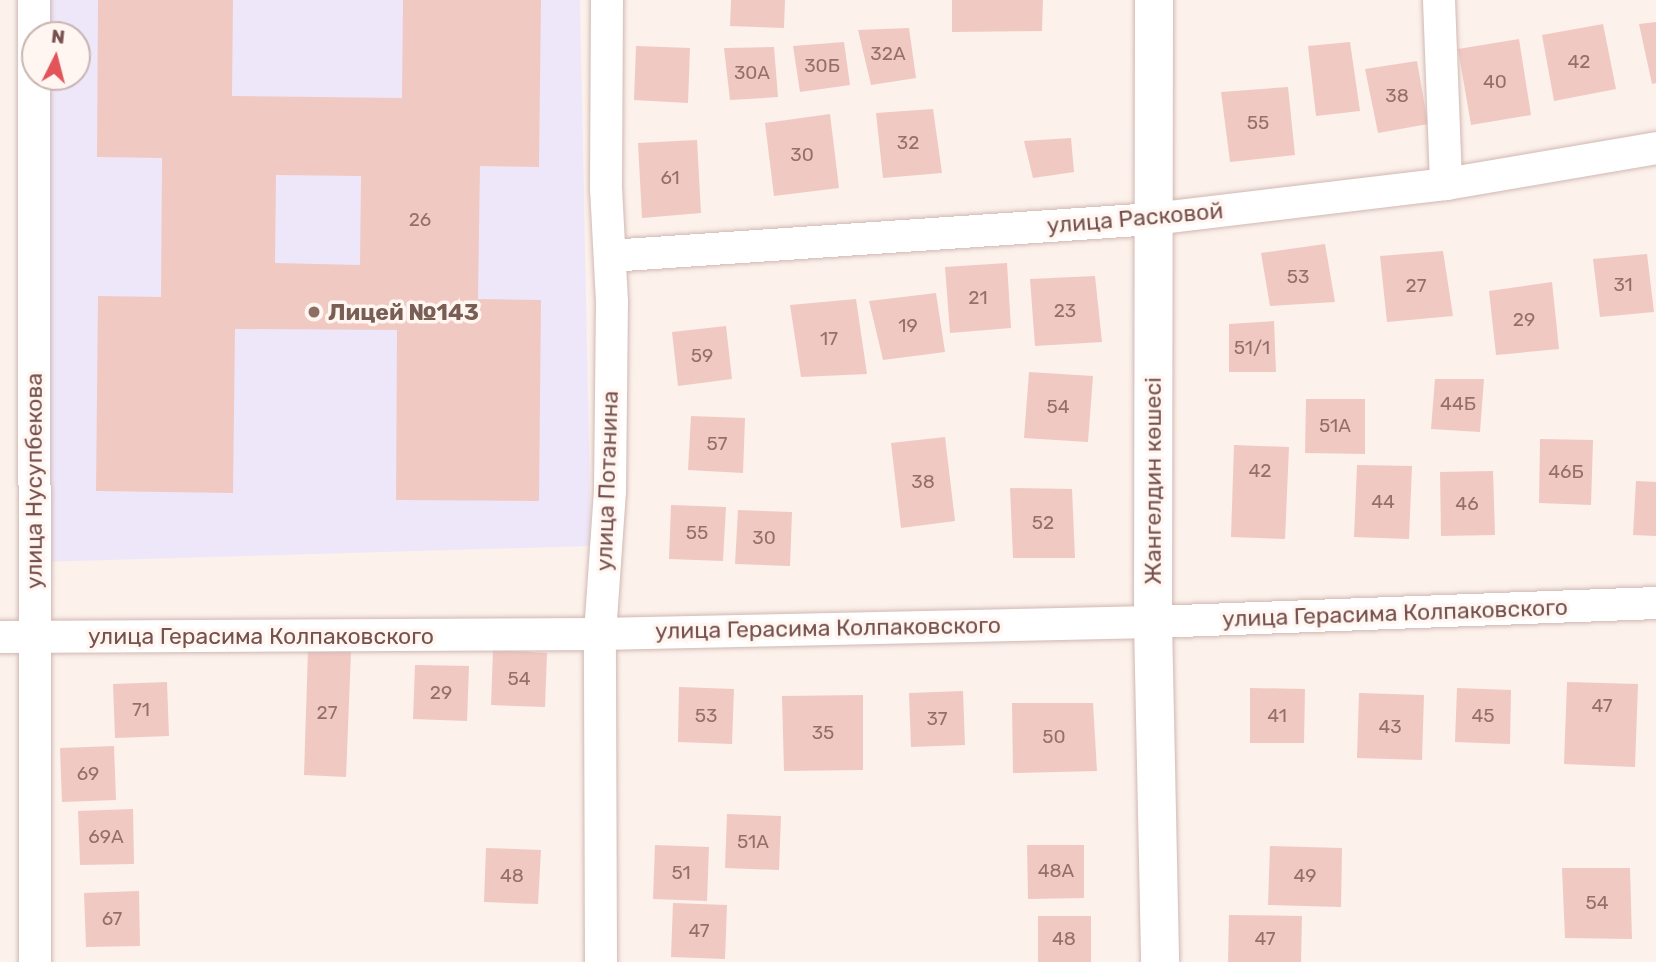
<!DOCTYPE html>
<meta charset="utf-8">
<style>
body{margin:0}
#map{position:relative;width:1656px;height:962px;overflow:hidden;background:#fcf1eb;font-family:Rubik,sans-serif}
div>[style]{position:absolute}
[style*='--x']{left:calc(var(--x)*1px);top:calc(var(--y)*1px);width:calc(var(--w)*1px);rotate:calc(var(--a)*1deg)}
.education>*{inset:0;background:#eee7f9}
.building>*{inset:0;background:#f1c9c3}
.roads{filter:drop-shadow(0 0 2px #d1b8b2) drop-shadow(0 0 2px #d1b8b2)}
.minor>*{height:32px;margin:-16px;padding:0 16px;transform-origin:16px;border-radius:16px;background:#fff}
.secondary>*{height:38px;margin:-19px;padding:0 19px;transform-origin:19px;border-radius:19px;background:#fff}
.dots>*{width:19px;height:19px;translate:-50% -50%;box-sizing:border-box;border:4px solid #fff6f1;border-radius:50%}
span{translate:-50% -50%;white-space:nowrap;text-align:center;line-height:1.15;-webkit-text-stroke:7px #fff6f1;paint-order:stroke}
.number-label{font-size:19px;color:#966f6b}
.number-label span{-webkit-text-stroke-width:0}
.street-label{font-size:23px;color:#77514e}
.education-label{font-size:23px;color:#785e54;font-weight:700}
.left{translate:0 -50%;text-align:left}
.north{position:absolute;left:21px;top:21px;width:70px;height:70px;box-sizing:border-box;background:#fff6f1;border:2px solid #c9b4b0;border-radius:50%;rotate:6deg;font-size:19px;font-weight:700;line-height:28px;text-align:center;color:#77514e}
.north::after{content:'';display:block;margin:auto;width:24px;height:32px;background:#e2545a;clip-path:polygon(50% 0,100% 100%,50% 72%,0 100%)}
</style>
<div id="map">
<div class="education">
<i style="clip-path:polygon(42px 0,580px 0,591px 546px,39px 562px,42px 77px,77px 77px,77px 35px,42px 35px)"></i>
</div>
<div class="building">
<i style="clip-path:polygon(evenodd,98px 0,233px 0,232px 96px,402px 98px,403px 0,541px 0,539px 167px,480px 166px,478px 299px,541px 300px,539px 501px,396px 500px,397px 330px,235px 329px,233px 493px,96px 491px,98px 296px,161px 297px,162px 158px,97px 157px,98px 0,276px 175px,361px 176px,360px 265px,275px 263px,276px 175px)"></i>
<i style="clip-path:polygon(731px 0,785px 0,784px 28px,730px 26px)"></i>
<i style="clip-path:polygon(952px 0,1043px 0,1042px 31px,952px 32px)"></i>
<i style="clip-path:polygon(1656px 22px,1656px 83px,1652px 84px,1639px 24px)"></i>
<i style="clip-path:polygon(1603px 24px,1616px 89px,1554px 101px,1542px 35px)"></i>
<i style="clip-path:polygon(909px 28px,916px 78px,871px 85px,858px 30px)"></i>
<i style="clip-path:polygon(1519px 39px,1531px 115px,1471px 125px,1458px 49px)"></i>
<i style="clip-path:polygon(844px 42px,850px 85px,800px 92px,793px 46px)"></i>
<i style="clip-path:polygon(1350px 42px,1360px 111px,1316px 116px,1308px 46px)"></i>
<i style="clip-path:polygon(636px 46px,690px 48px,688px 103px,634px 100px)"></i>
<i style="clip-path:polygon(774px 47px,778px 97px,730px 100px,724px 48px)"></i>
<i style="clip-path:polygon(1417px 61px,1428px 124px,1378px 133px,1365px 69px)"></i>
<i style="clip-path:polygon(1288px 87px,1295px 155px,1230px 162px,1221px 92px)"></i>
<i style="clip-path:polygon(933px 109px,942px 173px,883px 178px,876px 113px)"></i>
<i style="clip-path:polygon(830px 114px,839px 188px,774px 196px,765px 123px)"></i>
<i style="clip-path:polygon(1071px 138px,1074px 172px,1033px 178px,1024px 141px)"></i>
<i style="clip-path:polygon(697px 140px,701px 213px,642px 218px,638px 143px)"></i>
<i style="clip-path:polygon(1325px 244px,1335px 302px,1270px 306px,1261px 253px)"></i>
<i style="clip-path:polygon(1443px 251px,1453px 316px,1387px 322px,1380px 256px)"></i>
<i style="clip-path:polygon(1647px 254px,1654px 312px,1600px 317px,1593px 259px)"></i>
<i style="clip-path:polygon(1007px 263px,1011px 328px,950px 333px,945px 267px)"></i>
<i style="clip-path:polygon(1095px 276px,1102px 342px,1035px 346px,1030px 279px)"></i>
<i style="clip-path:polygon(1552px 282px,1559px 349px,1496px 355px,1489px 291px)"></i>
<i style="clip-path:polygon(936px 293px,945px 352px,883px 360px,869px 301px)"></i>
<i style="clip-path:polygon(856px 299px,867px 374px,801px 377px,790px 305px)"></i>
<i style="clip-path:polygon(1274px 321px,1276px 372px,1229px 372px,1229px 324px)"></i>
<i style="clip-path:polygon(726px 326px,732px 379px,678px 386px,672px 332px)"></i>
<i style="clip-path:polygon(1029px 372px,1093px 376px,1088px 442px,1024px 438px)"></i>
<i style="clip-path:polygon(1435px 379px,1484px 379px,1480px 432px,1431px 429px)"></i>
<i style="clip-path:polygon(1306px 399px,1365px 399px,1365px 454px,1305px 453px)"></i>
<i style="clip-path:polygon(691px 416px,745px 418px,743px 473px,688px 470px)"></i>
<i style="clip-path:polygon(945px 437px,955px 521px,901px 528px,891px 443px)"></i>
<i style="clip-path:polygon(1540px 439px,1593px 440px,1591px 505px,1539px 503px)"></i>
<i style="clip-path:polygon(1234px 445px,1289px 447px,1285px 539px,1231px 537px)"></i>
<i style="clip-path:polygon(1357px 465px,1412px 466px,1409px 539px,1354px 537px)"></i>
<i style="clip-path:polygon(1493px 471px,1495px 535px,1441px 536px,1440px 472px)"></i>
<i style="clip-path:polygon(1636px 481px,1656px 482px,1656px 536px,1633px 535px)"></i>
<i style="clip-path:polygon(1010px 488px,1072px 489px,1075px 558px,1013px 558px)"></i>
<i style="clip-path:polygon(671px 505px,726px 507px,723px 561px,669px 559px)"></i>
<i style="clip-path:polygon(738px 510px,792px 512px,790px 566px,735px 564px)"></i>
<i style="clip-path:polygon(308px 649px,351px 651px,346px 777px,304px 775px)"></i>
<i style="clip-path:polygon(493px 650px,547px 653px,545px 707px,491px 705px)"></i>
<i style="clip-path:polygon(415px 665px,469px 666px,467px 721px,413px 719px)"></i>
<i style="clip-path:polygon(167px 682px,169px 736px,115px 738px,113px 684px)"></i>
<i style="clip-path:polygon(1567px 682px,1638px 684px,1635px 767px,1564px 764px)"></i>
<i style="clip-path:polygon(679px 687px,734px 689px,732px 744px,678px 742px)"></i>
<i style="clip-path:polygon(1250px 688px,1305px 689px,1304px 743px,1250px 743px)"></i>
<i style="clip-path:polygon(1457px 688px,1511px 690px,1510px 744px,1455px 742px)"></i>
<i style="clip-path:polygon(963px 691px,965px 745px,911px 747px,909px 693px)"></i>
<i style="clip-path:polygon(1359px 693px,1424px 695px,1422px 760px,1357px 758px)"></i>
<i style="clip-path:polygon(863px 695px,863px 770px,784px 771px,782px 696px)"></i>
<i style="clip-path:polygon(1012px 703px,1093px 703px,1097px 771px,1013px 773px)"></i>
<i style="clip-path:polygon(114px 746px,116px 800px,62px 802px,60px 748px)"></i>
<i style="clip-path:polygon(133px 809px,134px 864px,80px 865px,78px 811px)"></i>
<i style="clip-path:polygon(727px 814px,781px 816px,779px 870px,725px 868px)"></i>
<i style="clip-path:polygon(655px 845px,709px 847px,707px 901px,653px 899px)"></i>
<i style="clip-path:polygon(1027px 845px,1084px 845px,1084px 898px,1028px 899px)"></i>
<i style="clip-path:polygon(1270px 846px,1342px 848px,1341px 907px,1268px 905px)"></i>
<i style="clip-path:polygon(486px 848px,541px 850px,538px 904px,484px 902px)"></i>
<i style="clip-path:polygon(1562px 868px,1630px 868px,1632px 939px,1565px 938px)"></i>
<i style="clip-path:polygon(139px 891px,140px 946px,86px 947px,84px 893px)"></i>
<i style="clip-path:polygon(673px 903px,727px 905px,725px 959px,671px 957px)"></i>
<i style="clip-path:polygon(1229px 915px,1302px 916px,1301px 962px,1228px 962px)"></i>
<i style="clip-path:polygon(1038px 916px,1091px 916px,1091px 962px,1038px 962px)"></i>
</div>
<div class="roads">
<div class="minor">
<i style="--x:34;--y:0;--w:962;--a:89.94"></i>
<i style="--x:1439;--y:0;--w:184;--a:87.8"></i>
<i style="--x:610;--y:256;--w:544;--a:-3.9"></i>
<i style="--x:1153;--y:219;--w:295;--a:-6.8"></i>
<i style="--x:1446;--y:184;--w:213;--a:-9.7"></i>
<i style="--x:0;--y:637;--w:600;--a:-0.29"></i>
<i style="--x:600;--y:634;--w:553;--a:-1.24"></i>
<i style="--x:1153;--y:622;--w:503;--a:-2.16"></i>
<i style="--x:601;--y:962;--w:328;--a:-90.2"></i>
<i style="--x:600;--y:634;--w:143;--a:-86"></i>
<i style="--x:610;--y:491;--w:189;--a:-89.4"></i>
<i style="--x:612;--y:302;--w:113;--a:-93"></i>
<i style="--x:606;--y:189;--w:189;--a:-89.7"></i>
</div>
<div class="secondary">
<i style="--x:1154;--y:0;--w:622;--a:90.09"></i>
<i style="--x:1153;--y:622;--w:340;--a:88.8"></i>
</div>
</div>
<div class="dots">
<i style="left:314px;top:312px;background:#8d6e63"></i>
</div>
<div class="number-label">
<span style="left:888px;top:54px">32А</span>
<span style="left:1579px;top:62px">42</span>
<span style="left:822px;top:66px">30Б</span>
<span style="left:752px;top:73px">30А</span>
<span style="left:1495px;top:82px">40</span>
<span style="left:1397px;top:96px">38</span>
<span style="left:1258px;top:123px">55</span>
<span style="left:908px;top:143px">32</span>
<span style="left:802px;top:155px">30</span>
<span style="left:670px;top:178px">61</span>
<span style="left:420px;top:220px">26</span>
<span style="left:1298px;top:277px">53</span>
<span style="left:1623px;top:285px">31</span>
<span style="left:1416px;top:286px">27</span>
<span style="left:978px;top:298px">21</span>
<span style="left:1065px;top:311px">23</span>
<span style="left:1524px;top:320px">29</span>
<span style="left:908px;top:326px">19</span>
<span style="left:829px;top:339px">17</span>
<span style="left:1252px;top:348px">51/1</span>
<span style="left:702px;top:356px">59</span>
<span style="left:1458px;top:404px">44Б</span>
<span style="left:1058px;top:407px">54</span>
<span style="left:1335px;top:426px">51А</span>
<span style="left:717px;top:444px">57</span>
<span style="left:1260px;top:471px">42</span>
<span style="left:1566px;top:472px">46Б</span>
<span style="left:923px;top:482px">38</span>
<span style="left:1383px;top:502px">44</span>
<span style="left:1467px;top:504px">46</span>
<span style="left:1043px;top:523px">52</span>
<span style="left:697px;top:533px">55</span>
<span style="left:764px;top:538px">30</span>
<span style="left:519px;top:679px">54</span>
<span style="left:441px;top:693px">29</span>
<span style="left:1602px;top:706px">47</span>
<span style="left:141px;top:710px">71</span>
<span style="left:327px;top:713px">27</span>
<span style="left:706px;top:716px">53</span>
<span style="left:1277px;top:716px">41</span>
<span style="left:1483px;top:716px">45</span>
<span style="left:937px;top:719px">37</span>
<span style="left:1390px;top:727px">43</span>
<span style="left:823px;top:733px">35</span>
<span style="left:1054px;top:737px">50</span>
<span style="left:88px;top:774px">69</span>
<span style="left:106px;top:837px">69А</span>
<span style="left:753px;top:842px">51А</span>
<span style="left:1056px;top:871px">48А</span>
<span style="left:681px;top:873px">51</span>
<span style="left:512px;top:876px">48</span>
<span style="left:1305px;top:876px">49</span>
<span style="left:1597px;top:903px">54</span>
<span style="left:112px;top:919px">67</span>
<span style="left:699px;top:931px">47</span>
<span style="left:1064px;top:939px">48</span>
<span style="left:1265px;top:939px">47</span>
</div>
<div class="street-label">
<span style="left:1135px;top:218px;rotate:-5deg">улица Расковой</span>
<span style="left:34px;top:481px;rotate:-90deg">улица Нусупбекова</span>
<span style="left:607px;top:481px;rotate:-88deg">улица Потанина</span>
<span style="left:1153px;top:481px;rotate:-90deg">Жангелдин көшесі</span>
<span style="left:1395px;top:613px;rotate:-2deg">улица Герасима Колпаковского</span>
<span style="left:828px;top:628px;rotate:-1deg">улица Герасима Колпаковского</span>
<span style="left:261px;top:636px">улица Герасима Колпаковского</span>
</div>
<div class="education-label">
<span class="left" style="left:328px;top:312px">Лицей №143</span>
</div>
<div class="north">N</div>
</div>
